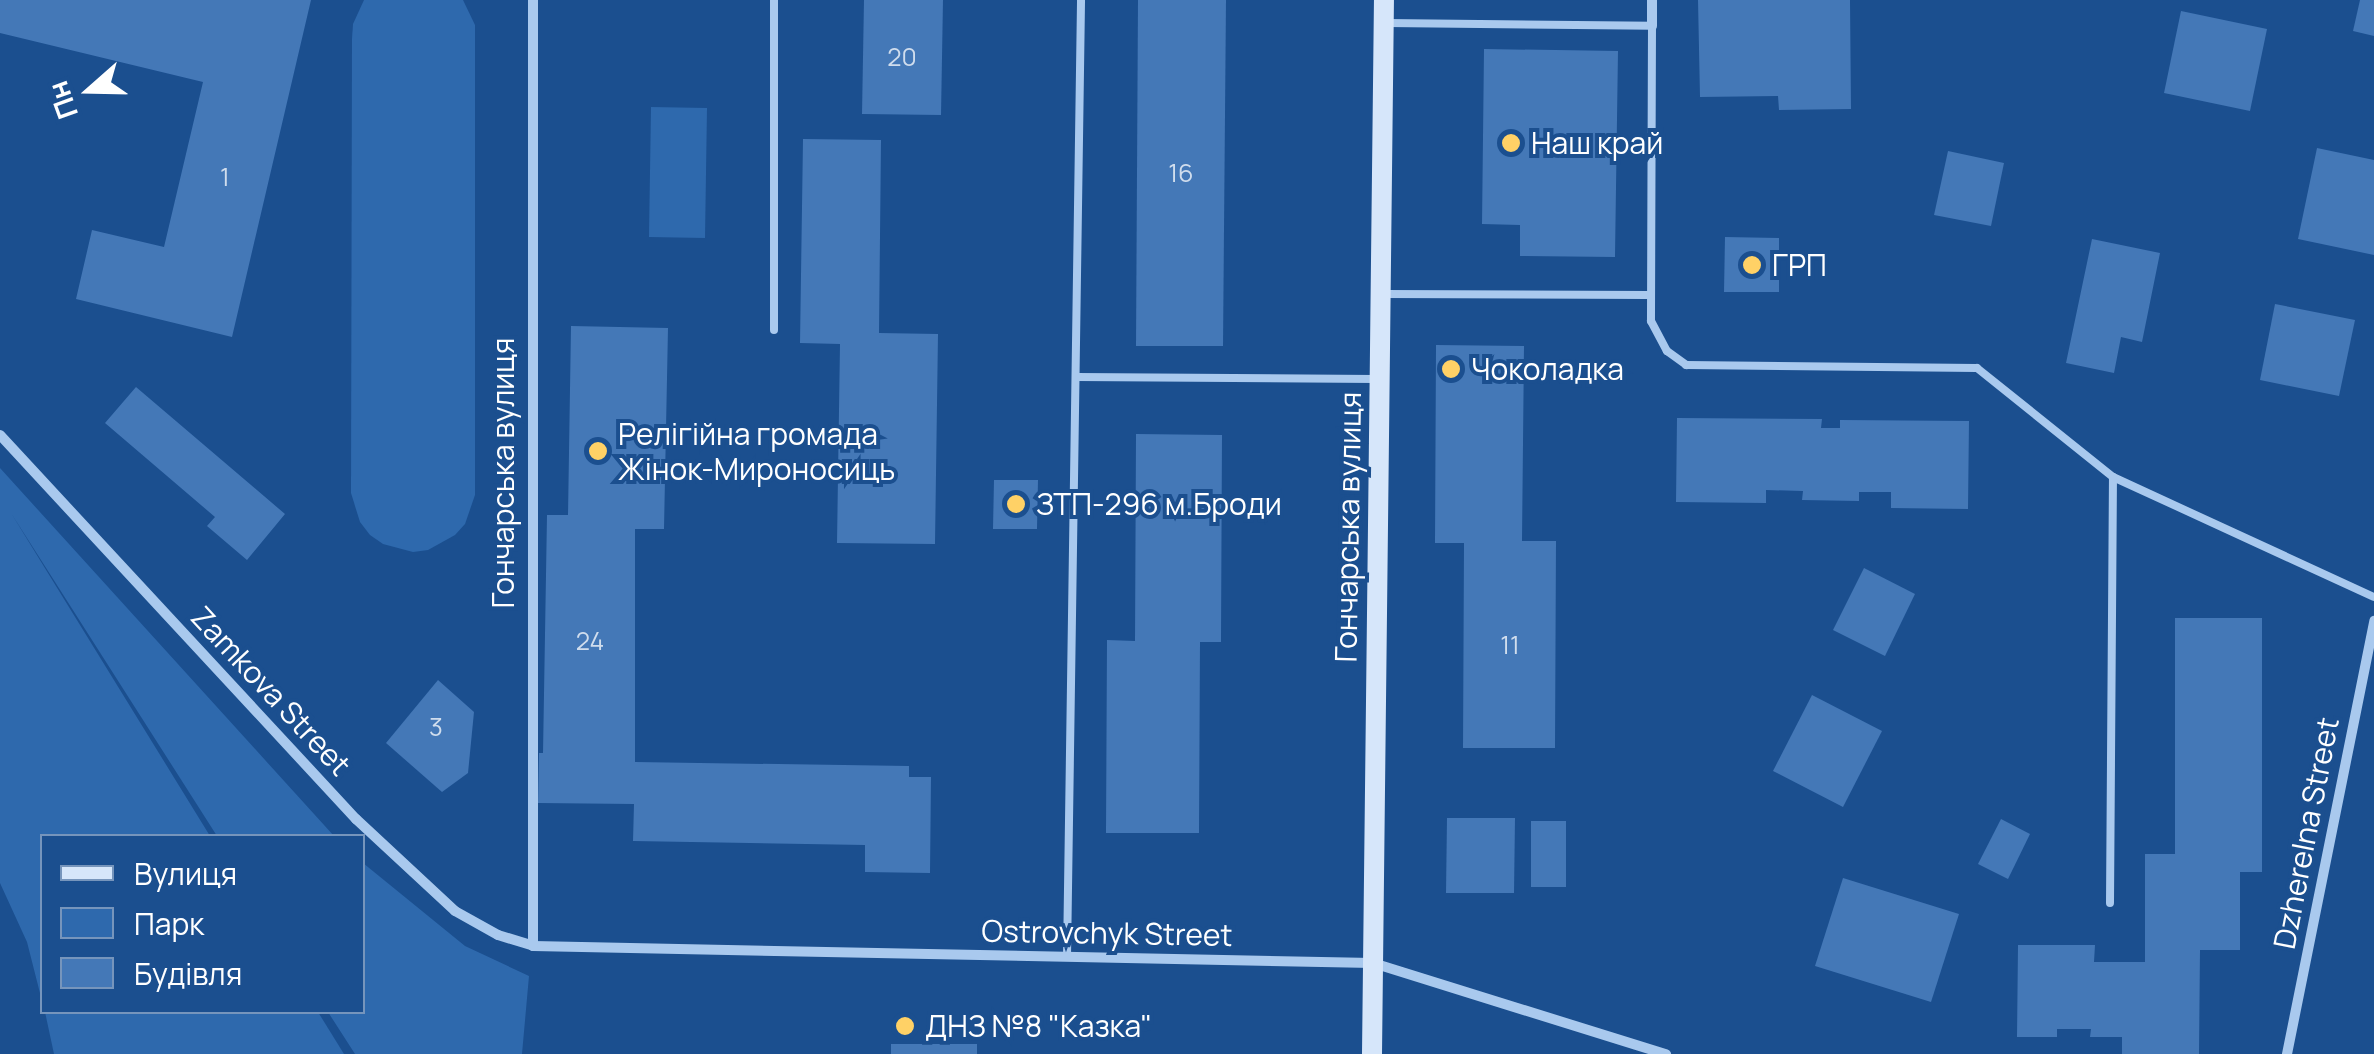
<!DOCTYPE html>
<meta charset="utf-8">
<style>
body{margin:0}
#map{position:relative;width:2374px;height:1054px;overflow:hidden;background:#1b4f8f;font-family:Manrope,sans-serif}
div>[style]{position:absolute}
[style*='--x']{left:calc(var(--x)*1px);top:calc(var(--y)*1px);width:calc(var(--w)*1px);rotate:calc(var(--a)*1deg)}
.green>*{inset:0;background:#2e69ad}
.building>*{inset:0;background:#4478b7}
.service>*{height:8px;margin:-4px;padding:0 4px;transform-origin:4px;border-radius:4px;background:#a9c9ee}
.minor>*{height:10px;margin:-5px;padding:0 5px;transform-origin:5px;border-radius:5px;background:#a9c9ee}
.secondary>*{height:20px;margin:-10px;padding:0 10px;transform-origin:10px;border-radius:10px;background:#d6e6fa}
.dots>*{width:28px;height:28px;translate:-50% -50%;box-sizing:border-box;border:5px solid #1b4f8f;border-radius:50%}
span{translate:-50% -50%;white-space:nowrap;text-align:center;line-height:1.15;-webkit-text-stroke:8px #1b4f8f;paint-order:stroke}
.number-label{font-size:25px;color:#d0dded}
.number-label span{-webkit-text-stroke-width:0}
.poi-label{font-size:30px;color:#fff}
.left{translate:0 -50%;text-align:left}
.street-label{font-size:30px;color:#fff}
.legend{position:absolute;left:40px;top:834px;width:325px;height:180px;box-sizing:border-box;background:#1b4f8f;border:2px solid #7695bc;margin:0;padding:12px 18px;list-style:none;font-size:30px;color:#fff}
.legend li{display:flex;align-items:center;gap:20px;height:50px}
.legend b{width:50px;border:2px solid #7695bc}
.north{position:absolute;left:40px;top:40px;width:100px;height:100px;-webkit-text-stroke:8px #1b4f8f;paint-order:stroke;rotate:250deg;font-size:28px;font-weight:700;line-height:40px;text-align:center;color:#fff}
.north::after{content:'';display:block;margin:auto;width:35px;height:45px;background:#fff;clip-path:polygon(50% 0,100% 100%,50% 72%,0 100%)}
</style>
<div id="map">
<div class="green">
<i style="clip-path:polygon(364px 0,463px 0,475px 25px,475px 495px,465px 524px,455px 535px,428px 550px,413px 552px,383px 544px,370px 535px,360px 522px,351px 493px,352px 39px,353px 24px)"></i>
<i style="clip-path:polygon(651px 107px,707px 108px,705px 238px,649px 237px)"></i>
<i style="clip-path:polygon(0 468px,334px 836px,217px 836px,11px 513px,210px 836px,42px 836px,42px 1001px,27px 942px,0 883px)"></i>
<i style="clip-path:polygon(363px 863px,465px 946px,529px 976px,522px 1054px,355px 1054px,328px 1012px,362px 1012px)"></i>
<i style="clip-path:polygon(45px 1012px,318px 1012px,344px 1054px,54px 1054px)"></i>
</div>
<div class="building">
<i style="clip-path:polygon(0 0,311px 0,232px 337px,76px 299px,92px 230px,164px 247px,203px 82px,0 33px)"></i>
<i style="clip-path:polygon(864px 0,943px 0,941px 115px,862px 114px)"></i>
<i style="clip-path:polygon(1138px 0,1226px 0,1223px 346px,1136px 346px)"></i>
<i style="clip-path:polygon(1698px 0,1850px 0,1851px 109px,1779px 110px,1778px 96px,1700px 97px)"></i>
<i style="clip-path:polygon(2360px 0,2374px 0,2374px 36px,2353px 31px)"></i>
<i style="clip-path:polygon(2181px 11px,2267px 29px,2250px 111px,2164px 93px)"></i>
<i style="clip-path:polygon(1484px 49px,1618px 51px,1615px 257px,1520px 256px,1520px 225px,1482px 224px)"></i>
<i style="clip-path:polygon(803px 139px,881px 140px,879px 333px,938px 334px,935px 544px,837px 543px,840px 344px,800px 343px)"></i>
<i style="clip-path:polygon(2317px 148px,2374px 160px,2374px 255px,2298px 239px)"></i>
<i style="clip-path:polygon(1948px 151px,2004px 163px,1991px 226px,1934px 215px)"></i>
<i style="clip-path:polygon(1725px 237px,1779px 238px,1779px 292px,1724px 292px)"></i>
<i style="clip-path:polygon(2092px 239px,2160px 253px,2142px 342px,2121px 337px,2114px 373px,2066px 363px)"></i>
<i style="clip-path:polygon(2275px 304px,2355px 320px,2339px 396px,2260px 380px)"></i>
<i style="clip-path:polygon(571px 326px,668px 328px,664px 529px,635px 529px,635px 762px,909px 766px,909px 777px,931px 777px,930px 873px,865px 872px,865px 845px,633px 841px,634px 804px,538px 803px,539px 753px,543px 753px,547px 515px,568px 515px)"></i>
<i style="clip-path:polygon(1436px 345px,1524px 346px,1522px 541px,1556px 541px,1555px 748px,1463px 748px,1464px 543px,1435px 543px)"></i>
<i style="clip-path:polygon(136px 387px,285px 514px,247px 560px,207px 526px,215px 517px,105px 423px)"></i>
<i style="clip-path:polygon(1677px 418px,1822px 419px,1821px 428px,1840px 428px,1840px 420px,1969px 421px,1968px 509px,1891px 508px,1891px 492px,1859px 492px,1859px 501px,1802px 500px,1803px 491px,1766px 490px,1766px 503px,1676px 502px)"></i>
<i style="clip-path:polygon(1136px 434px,1222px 435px,1221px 642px,1200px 642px,1199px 833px,1106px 833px,1107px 640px,1135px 641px)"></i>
<i style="clip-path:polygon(994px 480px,1038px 480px,1037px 529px,993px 529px)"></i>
<i style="clip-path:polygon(1864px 568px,1915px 594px,1885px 656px,1833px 630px)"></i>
<i style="clip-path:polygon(2175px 618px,2262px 618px,2262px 872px,2240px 872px,2240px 950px,2200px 950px,2199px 1054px,2122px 1054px,2122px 1037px,2090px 1037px,2091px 1029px,2057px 1029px,2057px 1037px,2017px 1037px,2018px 945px,2095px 945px,2094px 962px,2145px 962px,2145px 854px,2175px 854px)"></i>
<i style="clip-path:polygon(438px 680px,474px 712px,468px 773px,442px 792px,386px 743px)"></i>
<i style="clip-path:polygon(1812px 695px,1882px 731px,1843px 807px,1773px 771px)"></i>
<i style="clip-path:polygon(1447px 818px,1515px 818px,1514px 893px,1446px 893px)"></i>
<i style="clip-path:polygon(2001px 819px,2030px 834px,2008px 879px,1978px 864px)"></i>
<i style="clip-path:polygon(1531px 821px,1566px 821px,1566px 887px,1531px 887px)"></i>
<i style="clip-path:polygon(1843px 878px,1959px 914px,1931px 1002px,1815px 966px)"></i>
<i style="clip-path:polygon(891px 1044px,977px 1044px,977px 1054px,891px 1054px)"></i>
</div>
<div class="service">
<i style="--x:774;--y:0;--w:330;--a:90"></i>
<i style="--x:1387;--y:23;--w:265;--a:0.6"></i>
<i style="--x:1652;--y:26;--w:295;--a:90.2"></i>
<i style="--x:1651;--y:321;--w:34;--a:62"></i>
<i style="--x:1667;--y:351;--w:24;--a:36"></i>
<i style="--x:1686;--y:365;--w:291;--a:0.6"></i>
<i style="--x:1977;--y:368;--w:174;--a:38.7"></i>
<i style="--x:2113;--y:477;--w:287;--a:24.7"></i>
<i style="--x:1383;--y:294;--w:266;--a:0.2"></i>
<i style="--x:1076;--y:377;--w:300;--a:0.4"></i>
<i style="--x:2110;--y:903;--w:426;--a:-89.6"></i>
<i style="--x:1067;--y:957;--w:957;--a:-89.16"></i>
</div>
<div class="minor">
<i style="--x:1652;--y:26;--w:26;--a:-90"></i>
<i style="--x:0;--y:435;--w:524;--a:47.17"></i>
<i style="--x:356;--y:819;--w:135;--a:42.9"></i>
<i style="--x:455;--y:911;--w:49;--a:29.2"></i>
<i style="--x:498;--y:935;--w:37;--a:17"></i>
<i style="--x:533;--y:946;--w:840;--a:1.16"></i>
<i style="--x:1373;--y:963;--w:307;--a:17.3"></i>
<i style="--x:533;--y:946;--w:946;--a:-90"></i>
<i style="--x:2287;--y:1054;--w:442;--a:-78.6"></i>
</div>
<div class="secondary">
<i style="--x:1372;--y:1054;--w:1054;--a:-89.35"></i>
</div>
<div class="dots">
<i style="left:1511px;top:143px;background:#ffd166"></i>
<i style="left:1752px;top:265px;background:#ffd166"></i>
<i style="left:1451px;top:369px;background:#ffd166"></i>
<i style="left:598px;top:451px;background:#ffd166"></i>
<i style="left:1016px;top:504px;background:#ffd166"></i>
<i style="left:905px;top:1026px;background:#ffd166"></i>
</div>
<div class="number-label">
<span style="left:902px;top:57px">20</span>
<span style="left:1181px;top:173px">16</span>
<span style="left:225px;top:177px">1</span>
<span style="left:590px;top:641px">24</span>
<span style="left:1510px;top:645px">11</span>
<span style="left:436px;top:727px">3</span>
</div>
<div class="poi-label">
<span class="left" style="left:1531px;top:143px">Наш край</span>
<span class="left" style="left:1772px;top:265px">ГРП</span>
<span class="left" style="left:1471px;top:369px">Чоколадка</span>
<span class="left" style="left:618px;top:451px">Релігійна громада<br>Жінок-Мироносиць</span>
<span class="left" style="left:1036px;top:504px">ЗТП-296 м.Броди</span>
<span class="left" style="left:925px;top:1026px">ДНЗ №8 "Казка"</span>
</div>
<div class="street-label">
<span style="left:503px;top:473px;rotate:-90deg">Гончарська вулиця</span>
<span style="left:1348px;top:527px;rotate:-89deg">Гончарська вулиця</span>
<span style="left:271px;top:691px;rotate:47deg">Zamkova Street</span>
<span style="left:2306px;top:833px;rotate:-79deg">Dzherelna Street</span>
<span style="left:1107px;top:933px;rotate:1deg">Ostrovchyk Street</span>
</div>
<ul class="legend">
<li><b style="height:12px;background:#d6e6fa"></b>Вулиця</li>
<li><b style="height:28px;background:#2e69ad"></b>Парк</li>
<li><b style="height:28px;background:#4478b7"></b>Будівля</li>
</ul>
<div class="north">Пн</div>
</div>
